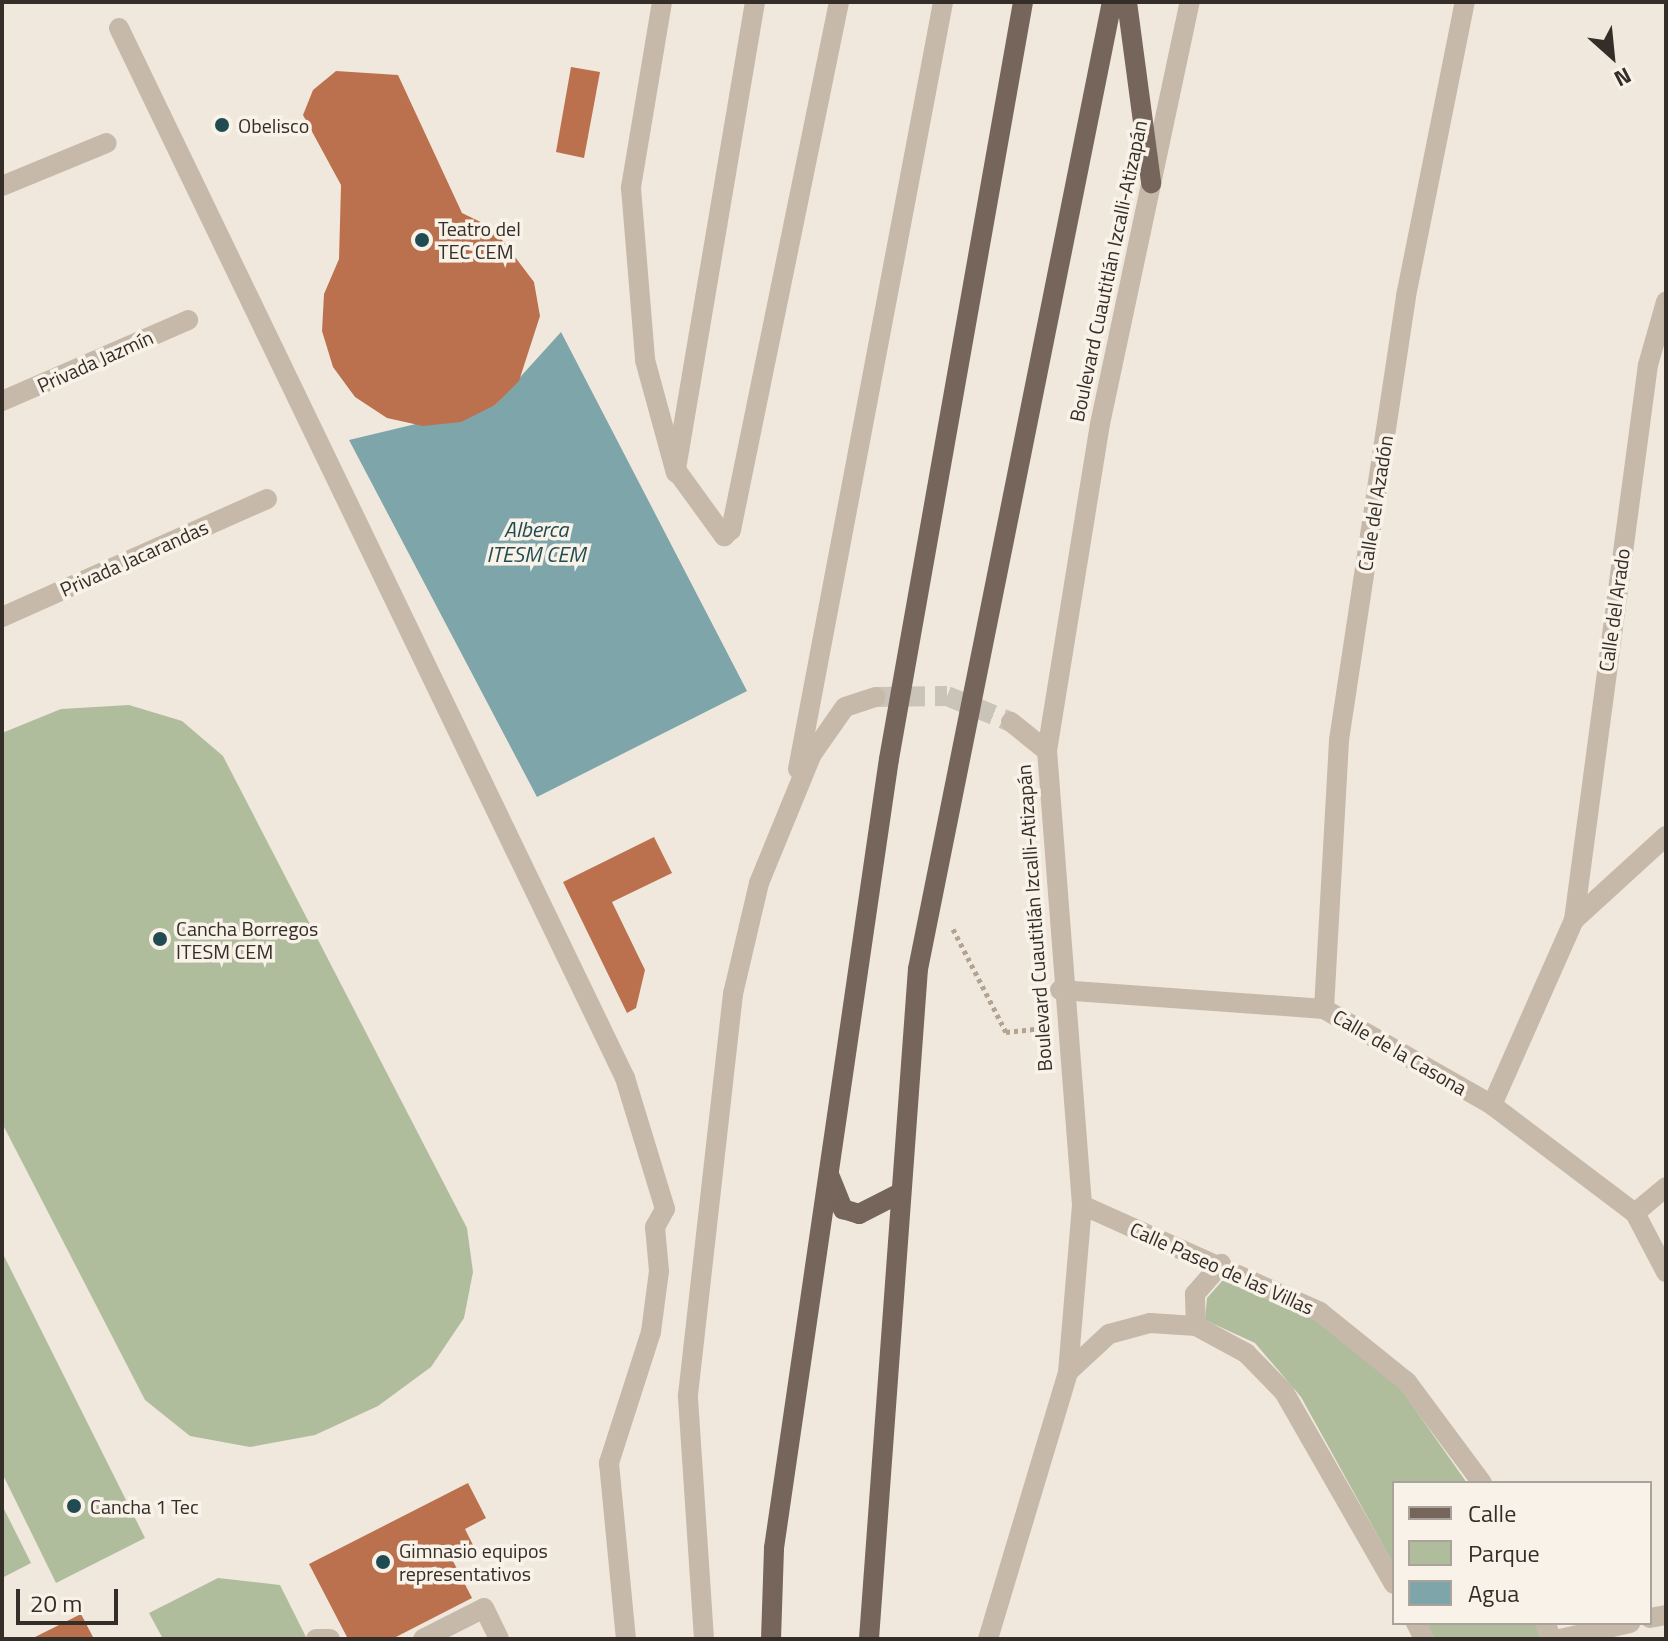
<!DOCTYPE html>
<meta charset="utf-8">
<style>
body{margin:0}
#map{position:relative;width:1668px;height:1641px;overflow:hidden;background:#f0e8dc;font-family:"Titillium Web",sans-serif}
div>[style]{position:absolute}
[style*='--x']{left:calc(var(--x)*1px);top:calc(var(--y)*1px);width:calc(var(--w)*1px);rotate:calc(var(--a)*1deg)}
.green>*{inset:0;background:#b0bd9d}
.water>*{inset:0;background:#7da5aa}
.building>*{inset:0;background:#bc714e}
.minor-tunnel>*{height:20px;margin-top:-10px;transform-origin:0;background:repeating-linear-gradient(90deg,#cac3b8 0 20px,transparent 0 30px)}
.path>*{height:5px;margin-top:-2.5px;transform-origin:0;background:repeating-linear-gradient(90deg,#b2a393 0 4px,transparent 0 8px)}
.minor>*{height:20px;margin:-10px;padding:0 10px;transform-origin:10px;border-radius:10px;background:#c7b9a9}
.major>*{height:20px;margin:-10px;padding:0 10px;transform-origin:10px;border-radius:10px;background:#75655a}
.dots>*{width:22px;height:22px;translate:-50% -50%;box-sizing:border-box;border:4px solid #f8f2e8;border-radius:50%}
span{translate:-50% -50%;white-space:nowrap;text-align:center;line-height:1.15;-webkit-text-stroke:7px #f8f2e8;paint-order:stroke}
.poi-label{font-size:20px;color:#342d28}
.left{translate:0 -50%;text-align:left}
.street-label{font-size:20px;color:#342d28}
.water-label{font-size:22px;color:#214b52;font-style:italic}
.frame{position:absolute;inset:0;border:4px solid #342d28;pointer-events:none}
.legend{position:absolute;left:1392px;top:1481px;width:260px;height:144px;box-sizing:border-box;background:#f8f2e8;border:2px solid #aaa39b;margin:0;padding:10px 14px;list-style:none;font-size:24px;color:#342d28}
.legend li{display:flex;align-items:center;gap:16px;height:40px}
.legend b{width:40px;border:2px solid #aaa39b}
.north{position:absolute;left:1572px;top:16px;width:80px;height:80px;-webkit-text-stroke:6px #f8f2e8;paint-order:stroke;rotate:153deg;font-size:22px;font-weight:700;line-height:32px;text-align:center;color:#342d28}
.north::after{content:'';display:block;margin:auto;width:28px;height:36px;background:#342d28;clip-path:polygon(50% 0,100% 100%,50% 72%,0 100%)}
.scale{position:absolute;left:16px;top:1589px;width:102px;height:36px;box-sizing:border-box;border:4px solid #342d28;border-top:0;padding-left:10px;font-size:24px;line-height:28px;white-space:nowrap;color:#342d28;-webkit-text-stroke:6px #f8f2e8;paint-order:stroke}
</style>
<div id="map">
<div class="green">
<i style="clip-path:polygon(129px 705px,182px 721px,223px 756px,467px 1228px,473px 1272px,464px 1318px,431px 1367px,378px 1406px,315px 1435px,250px 1447px,190px 1436px,145px 1400px,2px 1123px,2px 733px,61px 709px)"></i>
<i style="clip-path:polygon(2px 1252px,145px 1538px,56px 1583px,2px 1473px)"></i>
<i style="clip-path:polygon(1223px 1280px,1317px 1321px,1400px 1388px,1467px 1483px,1394px 1483px,1394px 1565px,1301px 1397px,1255px 1343px,1205px 1320px,1207px 1298px)"></i>
<i style="clip-path:polygon(2px 1505px,31px 1563px,2px 1578px)"></i>
<i style="clip-path:polygon(218px 1578px,280px 1585px,307px 1639px,163px 1639px,149px 1613px)"></i>
<i style="clip-path:polygon(1426px 1623px,1535px 1623px,1541px 1639px,1435px 1639px)"></i>
</div>
<div class="water">
<i style="clip-path:polygon(561px 332px,747px 691px,537px 797px,349px 440px,495px 405px)"></i>
</div>
<div class="building">
<i style="clip-path:polygon(571px 67px,600px 72px,584px 158px,556px 152px)"></i>
<i style="clip-path:polygon(336px 71px,398px 75px,462px 213px,493px 228px,534px 282px,540px 316px,519px 381px,495px 405px,461px 422px,423px 426px,387px 418px,355px 397px,333px 367px,322px 331px,324px 294px,339px 259px,341px 185px,303px 115px,313px 90px)"></i>
<i style="clip-path:polygon(654px 837px,672px 873px,612px 902px,645px 970px,636px 1008px,627px 1013px,563px 882px)"></i>
<i style="clip-path:polygon(468px 1483px,486px 1518px,465px 1529px,475px 1549px,453px 1561px,472px 1598px,392px 1639px,348px 1639px,309px 1564px)"></i>
<i style="clip-path:polygon(81px 1614px,94px 1639px,31px 1639px)"></i>
</div>
<div class="minor-tunnel">
<i style="--x:875;--y:697;--w:72;--a:-0.8"></i>
<i style="--x:947;--y:696;--w:69;--a:22.1"></i>
</div>
<div class="path">
<i style="--x:953;--y:929;--w:116;--a:62.8"></i>
<i style="--x:1006;--y:1032;--w:38;--a:-6"></i>
</div>
<div class="minor">
<i style="--x:662;--y:2;--w:189;--a:99.5"></i>
<i style="--x:631;--y:188;--w:173;--a:85.3"></i>
<i style="--x:645;--y:360;--w:117;--a:74.7"></i>
<i style="--x:755;--y:2;--w:475;--a:99.6"></i>
<i style="--x:676;--y:470;--w:82;--a:54"></i>
<i style="--x:724;--y:536;--w:9;--a:-41"></i>
<i style="--x:731;--y:530;--w:539;--a:-78.44"></i>
<i style="--x:119;--y:28;--w:1166;--a:64.27"></i>
<i style="--x:625;--y:1078;--w:137;--a:73"></i>
<i style="--x:665;--y:1209;--w:21;--a:119"></i>
<i style="--x:655;--y:1227;--w:44;--a:84.8"></i>
<i style="--x:659;--y:1271;--w:62;--a:97.5"></i>
<i style="--x:651;--y:1332;--w:138;--a:107.8"></i>
<i style="--x:609;--y:1463;--w:177;--a:84.5"></i>
<i style="--x:2;--y:186;--w:113;--a:-22.3"></i>
<i style="--x:2;--y:401;--w:203;--a:-23.5"></i>
<i style="--x:2;--y:617;--w:290;--a:-24"></i>
<i style="--x:1011;--y:722;--w:46;--a:38.9"></i>
<i style="--x:798;--y:769;--w:781;--a:-79.29"></i>
<i style="--x:1574;--y:920;--w:125;--a:-42.4"></i>
<i style="--x:1060;--y:990;--w:265;--a:4.1"></i>
<i style="--x:1324;--y:1009;--w:193;--a:29.7"></i>
<i style="--x:1492;--y:1105;--w:179;--a:37.1"></i>
<i style="--x:1635;--y:1213;--w:67;--a:62.3"></i>
<i style="--x:1324;--y:1009;--w:269;--a:-86.8"></i>
<i style="--x:1339;--y:740;--w:449;--a:-81.4"></i>
<i style="--x:1406;--y:296;--w:300;--a:-78.7"></i>
<i style="--x:1492;--y:1105;--w:202;--a:-66.1"></i>
<i style="--x:1574;--y:920;--w:560;--a:-82.41"></i>
<i style="--x:1648;--y:365;--w:66;--a:-74.1"></i>
<i style="--x:1082;--y:1205;--w:261;--a:24.2"></i>
<i style="--x:1320;--y:1312;--w:112;--a:38.8"></i>
<i style="--x:1407;--y:1382;--w:126;--a:53.4"></i>
<i style="--x:1635;--y:1213;--w:40;--a:-40"></i>
<i style="--x:1196;--y:1326;--w:32;--a:-92"></i>
<i style="--x:1195;--y:1294;--w:40;--a:-49"></i>
<i style="--x:1068;--y:1372;--w:56;--a:-42.8"></i>
<i style="--x:1109;--y:1334;--w:42;--a:-15"></i>
<i style="--x:1150;--y:1323;--w:46;--a:3.7"></i>
<i style="--x:1196;--y:1326;--w:57;--a:28.4"></i>
<i style="--x:1246;--y:1353;--w:54;--a:45.7"></i>
<i style="--x:1284;--y:1392;--w:221;--a:60.2"></i>
<i style="--x:1650;--y:1618;--w:16;--a:-11"></i>
<i style="--x:1416;--y:1623;--w:18;--a:63"></i>
<i style="--x:1545;--y:1623;--w:17;--a:66"></i>
<i style="--x:316;--y:1639;--w:14;--a:0"></i>
<i style="--x:423;--y:1639;--w:68;--a:-26.9"></i>
<i style="--x:484;--y:1608;--w:34;--a:64"></i>
<i style="--x:704;--y:1639;--w:245;--a:-93.8"></i>
<i style="--x:688;--y:1395;--w:404;--a:-83.6"></i>
<i style="--x:733;--y:994;--w:114;--a:-76.8"></i>
<i style="--x:759;--y:883;--w:139;--a:-67.7"></i>
<i style="--x:812;--y:754;--w:57;--a:-54.9"></i>
<i style="--x:845;--y:707;--w:32;--a:-18"></i>
<i style="--x:988;--y:1639;--w:279;--a:-73.3"></i>
<i style="--x:1068;--y:1372;--w:168;--a:-85.2"></i>
<i style="--x:1082;--y:1205;--w:455;--a:-94.4"></i>
<i style="--x:1047;--y:751;--w:331;--a:-80.8"></i>
<i style="--x:1100;--y:424;--w:431;--a:-78"></i>
<i style="--x:1560;--y:1639;--w:72;--a:-12.9"></i>
</div>
<div class="major">
<i style="--x:1127;--y:2;--w:183;--a:82.4"></i>
<i style="--x:830;--y:1177;--w:35;--a:68"></i>
<i style="--x:843;--y:1209;--w:17;--a:17"></i>
<i style="--x:859;--y:1214;--w:46;--a:-27.1"></i>
<i style="--x:771;--y:1639;--w:91;--a:-88.1"></i>
<i style="--x:774;--y:1548;--w:797;--a:-81.71"></i>
<i style="--x:889;--y:759;--w:769;--a:-79.96"></i>
<i style="--x:869;--y:1639;--w:672;--a:-85.82"></i>
<i style="--x:918;--y:969;--w:986;--a:-78.66"></i>
</div>
<div class="dots">
<i style="left:222px;top:125px;background:#214b52"></i>
<i style="left:422px;top:240px;background:#214b52"></i>
<i style="left:160px;top:939px;background:#214b52"></i>
<i style="left:74px;top:1506px;background:#214b52"></i>
<i style="left:383px;top:1562px;background:#214b52"></i>
</div>
<div class="poi-label">
<span class="left" style="left:238px;top:125px">Obelisco</span>
<span class="left" style="left:438px;top:240px">Teatro del<br>TEC CEM</span>
<span class="left" style="left:176px;top:940px">Cancha Borregos<br>ITESM CEM</span>
<span class="left" style="left:90px;top:1506px">Cancha 1 Tec</span>
<span class="left" style="left:399px;top:1562px">Gimnasio equipos<br>representativos</span>
</div>
<div class="street-label">
<span style="left:1108px;top:271px;rotate:-78deg">Boulevard Cuautitlán Izcalli-Atizapán</span>
<span style="left:95px;top:361px;rotate:-24deg">Privada Jazmín</span>
<span style="left:1375px;top:503px;rotate:-81deg">Calle del Azadón</span>
<span style="left:134px;top:558px;rotate:-24deg">Privada Jacarandas</span>
<span style="left:1614px;top:610px;rotate:-82deg">Calle del Arado</span>
<span style="left:1034px;top:918px;rotate:-94deg">Boulevard Cuautitlán Izcalli-Atizapán</span>
<span style="left:1400px;top:1052px;rotate:30deg">Calle de la Casona</span>
<span style="left:1222px;top:1268px;rotate:24deg">Calle Paseo de las Villas</span>
</div>
<div class="water-label">
<span style="left:536px;top:542px">Alberca<br>ITESM CEM</span>
</div>
<div class="frame"></div>
<ul class="legend">
<li><b style="height:10px;background:#75655a"></b>Calle</li>
<li><b style="height:22px;background:#b0bd9d"></b>Parque</li>
<li><b style="height:22px;background:#7da5aa"></b>Agua</li>
</ul>
<div class="north">N</div>
<div class="scale">20 m</div>
</div>
